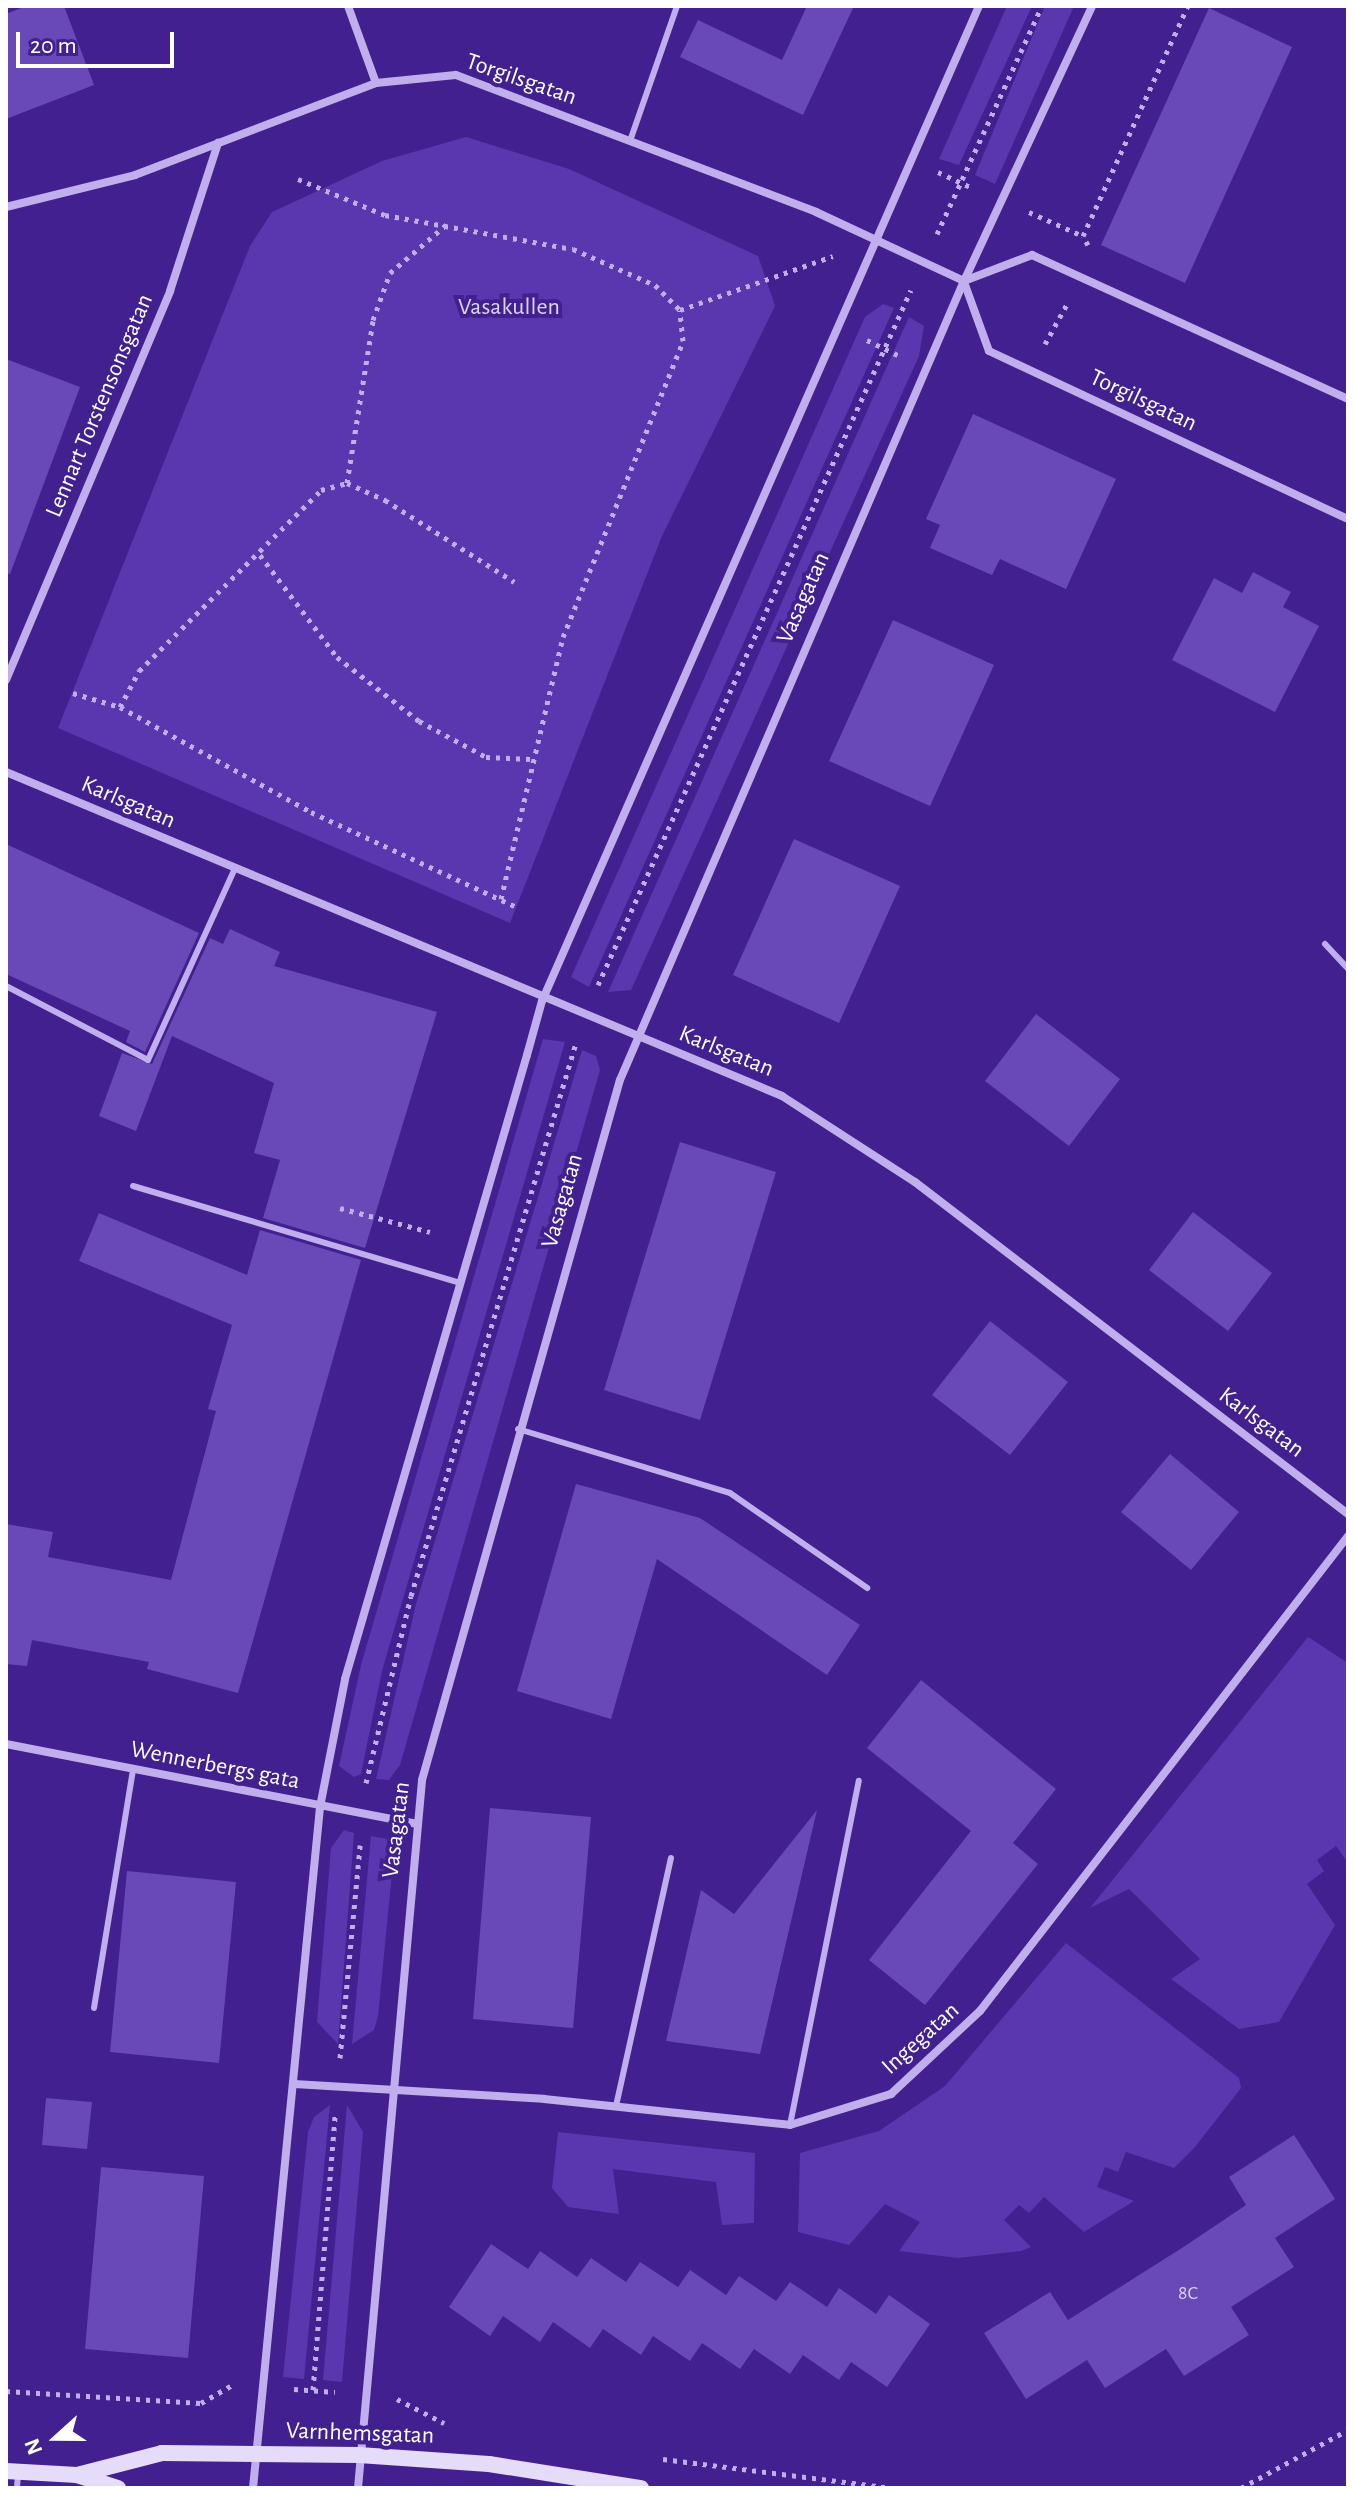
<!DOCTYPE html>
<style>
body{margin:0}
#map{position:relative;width:1354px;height:2494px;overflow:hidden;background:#42208f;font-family:"Alegreya Sans",sans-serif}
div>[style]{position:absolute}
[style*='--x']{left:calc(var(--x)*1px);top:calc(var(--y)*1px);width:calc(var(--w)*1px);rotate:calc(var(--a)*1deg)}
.green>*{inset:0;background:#5a37ae}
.building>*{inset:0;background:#6948b7}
.path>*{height:5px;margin-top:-2.5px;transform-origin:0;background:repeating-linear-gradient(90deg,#c1afed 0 4px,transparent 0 10px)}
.service>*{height:6px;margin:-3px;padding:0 3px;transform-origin:3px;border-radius:3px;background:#c1afed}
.minor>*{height:8px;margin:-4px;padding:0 4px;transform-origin:4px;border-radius:4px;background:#c1afed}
.secondary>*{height:16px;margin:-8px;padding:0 8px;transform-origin:8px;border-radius:8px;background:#e5dcfa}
span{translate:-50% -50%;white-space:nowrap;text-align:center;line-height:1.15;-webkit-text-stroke:8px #42208f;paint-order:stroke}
.number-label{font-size:20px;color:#dad1ed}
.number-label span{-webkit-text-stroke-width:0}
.street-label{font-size:24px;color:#fff}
.park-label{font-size:24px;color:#dfd5f9}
.frame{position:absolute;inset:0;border:8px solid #fff;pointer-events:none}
.north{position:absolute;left:16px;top:2398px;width:80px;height:80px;-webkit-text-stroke:6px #42208f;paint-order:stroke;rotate:249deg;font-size:22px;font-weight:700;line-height:32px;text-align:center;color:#fff}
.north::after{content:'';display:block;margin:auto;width:28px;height:36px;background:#fff;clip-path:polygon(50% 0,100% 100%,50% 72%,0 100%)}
.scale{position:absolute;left:16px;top:32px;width:158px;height:36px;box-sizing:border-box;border:4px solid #fff;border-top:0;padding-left:10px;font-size:24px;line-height:28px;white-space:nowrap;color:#fff;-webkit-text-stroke:6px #42208f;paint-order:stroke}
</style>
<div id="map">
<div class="green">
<i style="clip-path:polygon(1007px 6px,1032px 6px,959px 165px,939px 159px)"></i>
<i style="clip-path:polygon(1045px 6px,1074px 6px,995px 184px,975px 175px)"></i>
<i style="clip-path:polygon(466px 137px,569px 169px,758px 256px,775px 306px,662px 536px,510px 923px,58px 728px,250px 246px,272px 212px,382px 161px)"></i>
<i style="clip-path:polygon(883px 304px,894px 308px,589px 987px,571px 977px,865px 317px)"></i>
<i style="clip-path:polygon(909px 317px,924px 326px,919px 356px,631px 990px,608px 992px)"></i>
<i style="clip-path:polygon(543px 1039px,565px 1042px,382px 1671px,361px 1774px,354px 1777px,339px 1766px,361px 1665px)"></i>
<i style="clip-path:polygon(582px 1050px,596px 1056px,600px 1070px,400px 1765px,389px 1780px,376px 1779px,416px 1604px)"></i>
<i style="clip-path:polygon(1308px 1637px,1348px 1663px,1348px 1863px,1336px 1846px,1317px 1860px,1324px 1871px,1307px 1884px,1335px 1925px,1279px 2022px,1239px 2029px,1171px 1979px,1200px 1959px,1129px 1889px,1090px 1908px)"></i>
<i style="clip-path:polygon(344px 1830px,354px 1833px,338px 2044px,317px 2022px,331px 1848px)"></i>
<i style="clip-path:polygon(371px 1836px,387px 1839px,394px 1852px,378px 2016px,374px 2030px,352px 2044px)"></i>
<i style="clip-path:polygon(1066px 1943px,1239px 2078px,1241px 2088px,1195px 2147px,1174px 2168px,1126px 2152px,1118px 2172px,1105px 2167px,1097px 2187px,1134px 2201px,1084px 2232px,1044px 2197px,1029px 2213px,1019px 2205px,1004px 2220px,1031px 2247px,1021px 2251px,958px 2258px,899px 2251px,920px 2222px,885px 2204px,849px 2245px,798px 2232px,800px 2153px,879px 2131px,945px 2086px)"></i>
<i style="clip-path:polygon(330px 2105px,304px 2379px,283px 2377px,308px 2132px,314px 2117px)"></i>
<i style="clip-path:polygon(347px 2105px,363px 2132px,342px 2382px,323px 2380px)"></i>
<i style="clip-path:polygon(558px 2132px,755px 2153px,754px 2223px,722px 2225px,716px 2182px,613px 2169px,619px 2214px,568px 2207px,552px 2188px)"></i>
</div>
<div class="building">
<i style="clip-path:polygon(26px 6px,64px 6px,94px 85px,6px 119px,6px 14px)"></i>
<i style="clip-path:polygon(807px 6px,854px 6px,803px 115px,680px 57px,698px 20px,782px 60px)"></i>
<i style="clip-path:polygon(1209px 8px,1292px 47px,1185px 283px,1101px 245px)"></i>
<i style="clip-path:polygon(6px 359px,80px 387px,10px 574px,6px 573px)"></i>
<i style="clip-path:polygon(973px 414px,1116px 479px,1066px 589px,1000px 559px,992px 575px,930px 548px,940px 525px,926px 519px)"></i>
<i style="clip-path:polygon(1253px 572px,1291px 592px,1283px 607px,1319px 626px,1275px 712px,1172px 660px,1214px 578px,1242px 593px)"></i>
<i style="clip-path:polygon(893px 620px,994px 665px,930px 806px,829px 761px)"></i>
<i style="clip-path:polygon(794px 839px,900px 886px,839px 1023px,733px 975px)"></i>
<i style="clip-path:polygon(6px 844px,199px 933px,145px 1052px,126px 1042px,130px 1031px,6px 974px)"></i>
<i style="clip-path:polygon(230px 929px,280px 952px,274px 966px,437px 1012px,365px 1248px,263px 1218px,280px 1160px,254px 1153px,274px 1083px,172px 1036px,136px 1131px,99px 1116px,122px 1053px,152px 1064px,210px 938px,223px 944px)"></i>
<i style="clip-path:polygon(1036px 1014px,1120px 1079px,1069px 1146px,985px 1081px)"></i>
<i style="clip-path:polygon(680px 1142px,776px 1172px,700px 1420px,604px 1390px)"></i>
<i style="clip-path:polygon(1193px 1212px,1272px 1273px,1228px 1331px,1149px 1270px)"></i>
<i style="clip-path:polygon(99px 1213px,247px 1275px,260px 1230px,361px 1260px,238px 1693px,147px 1669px,149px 1662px,32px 1640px,27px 1666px,6px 1664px,6px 1524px,53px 1532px,48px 1557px,171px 1580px,216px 1411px,208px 1409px,232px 1325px,79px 1261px)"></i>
<i style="clip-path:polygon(990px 1321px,1068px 1382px,1010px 1455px,932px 1395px)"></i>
<i style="clip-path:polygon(1170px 1454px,1239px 1512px,1191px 1570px,1121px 1512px)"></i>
<i style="clip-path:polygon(576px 1484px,700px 1518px,860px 1625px,827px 1675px,657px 1559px,611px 1719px,517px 1691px)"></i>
<i style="clip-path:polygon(921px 1680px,1056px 1789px,1013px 1843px,1038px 1864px,925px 2005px,869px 1960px,971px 1831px,867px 1748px)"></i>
<i style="clip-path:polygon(490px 1808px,591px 1817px,573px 2028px,473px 2019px)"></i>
<i style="clip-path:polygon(817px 1810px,760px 2054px,666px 2041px,701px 1890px,734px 1914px)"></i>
<i style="clip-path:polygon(127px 1871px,236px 1882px,219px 2063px,110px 2052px)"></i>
<i style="clip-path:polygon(46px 2098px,92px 2102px,87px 2149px,42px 2145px)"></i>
<i style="clip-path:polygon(1294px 2135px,1335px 2199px,1275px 2238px,1294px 2267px,1231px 2307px,1249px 2335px,1184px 2376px,1166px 2349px,1105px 2388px,1087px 2360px,1026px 2399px,984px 2333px,1050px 2292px,1068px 2320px,1185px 2246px,1246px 2205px,1229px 2177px)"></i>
<i style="clip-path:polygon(101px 2167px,204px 2176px,188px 2358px,85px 2349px)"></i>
<i style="clip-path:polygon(491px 2244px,528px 2269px,540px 2251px,577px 2277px,591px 2258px,626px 2282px,640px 2262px,678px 2287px,690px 2270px,726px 2295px,739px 2276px,776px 2301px,790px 2282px,827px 2307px,839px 2288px,876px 2314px,889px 2295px,930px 2324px,887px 2387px,851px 2362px,839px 2380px,803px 2355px,790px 2374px,754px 2349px,740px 2369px,702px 2343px,690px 2361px,653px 2336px,641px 2355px,603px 2329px,590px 2348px,553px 2322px,540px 2342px,503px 2316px,490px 2336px,449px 2307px)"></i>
</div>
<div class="path">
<i style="--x:938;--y:172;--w:38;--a:25"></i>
<i style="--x:298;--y:179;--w:94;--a:22.5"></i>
<i style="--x:385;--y:215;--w:191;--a:10.3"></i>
<i style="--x:573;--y:249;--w:90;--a:23.7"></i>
<i style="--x:655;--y:285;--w:35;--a:45"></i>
<i style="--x:680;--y:310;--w:162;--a:-19.4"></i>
<i style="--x:1029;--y:212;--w:59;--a:24"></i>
<i style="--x:937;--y:234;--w:251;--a:-65.3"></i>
<i style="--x:1088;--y:245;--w:10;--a:-119"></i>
<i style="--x:1083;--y:236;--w:253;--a:-65.5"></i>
<i style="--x:867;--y:340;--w:34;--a:26"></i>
<i style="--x:1045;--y:344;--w:46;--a:-61.2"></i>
<i style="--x:347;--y:483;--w:165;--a:-80.9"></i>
<i style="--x:373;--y:320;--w:50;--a:-70.1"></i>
<i style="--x:390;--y:273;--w:75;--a:-40.7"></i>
<i style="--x:260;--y:555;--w:128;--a:53"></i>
<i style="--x:337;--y:657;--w:104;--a:38"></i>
<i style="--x:419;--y:721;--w:76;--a:28.2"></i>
<i style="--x:486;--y:757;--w:45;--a:2.5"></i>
<i style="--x:73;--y:693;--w:49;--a:16.6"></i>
<i style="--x:120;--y:707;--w:218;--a:28.8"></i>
<i style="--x:311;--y:812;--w:227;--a:24.8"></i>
<i style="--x:120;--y:707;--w:41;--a:-62.2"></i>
<i style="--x:139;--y:671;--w:257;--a:-44.8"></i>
<i style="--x:321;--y:490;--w:27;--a:-15"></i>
<i style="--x:347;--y:483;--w:42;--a:24.1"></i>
<i style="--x:385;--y:500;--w:153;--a:32.4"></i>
<i style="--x:501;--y:899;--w:269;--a:-76.7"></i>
<i style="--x:563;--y:637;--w:319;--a:-67.9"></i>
<i style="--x:683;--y:341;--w:31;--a:-96"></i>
<i style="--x:598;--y:985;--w:762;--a:-65.76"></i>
<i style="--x:340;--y:1208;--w:93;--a:14.9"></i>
<i style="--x:366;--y:1783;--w:192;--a:-76.5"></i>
<i style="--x:411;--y:1596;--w:577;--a:-73.39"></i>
<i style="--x:340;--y:2058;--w:214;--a:-84.6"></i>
<i style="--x:294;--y:2389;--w:41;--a:4.2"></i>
<i style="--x:313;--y:2390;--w:275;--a:-85.4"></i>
<i style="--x:6;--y:2391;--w:195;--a:3.5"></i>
<i style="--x:201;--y:2403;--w:36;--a:-30"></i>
<i style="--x:397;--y:2399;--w:53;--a:27.1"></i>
<i style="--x:663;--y:2459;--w:231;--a:7.2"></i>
<i style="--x:1241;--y:2488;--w:122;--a:-28.5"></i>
</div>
<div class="service">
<i style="--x:630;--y:141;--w:143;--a:-70.8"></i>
<i style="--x:1325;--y:944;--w:34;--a:47"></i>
<i style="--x:6;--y:986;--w:160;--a:27.5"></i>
<i style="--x:148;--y:1060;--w:209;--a:-65.6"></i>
<i style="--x:133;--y:1186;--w:341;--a:16.5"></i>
<i style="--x:518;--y:1429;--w:221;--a:16.8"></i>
<i style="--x:730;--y:1493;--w:167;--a:34.7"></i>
<i style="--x:94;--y:2008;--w:241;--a:-80.7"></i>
<i style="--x:616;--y:2106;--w:254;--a:-77.5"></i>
<i style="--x:790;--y:2125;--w:351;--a:-78.7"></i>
<i style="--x:17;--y:2488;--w:13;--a:-86"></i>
</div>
<div class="minor">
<i style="--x:348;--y:6;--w:82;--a:70"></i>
<i style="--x:6;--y:207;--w:133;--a:-13.9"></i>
<i style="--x:135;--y:175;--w:258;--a:-20.9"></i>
<i style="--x:376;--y:83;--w:80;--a:-5.7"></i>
<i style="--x:456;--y:75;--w:385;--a:20.8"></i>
<i style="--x:816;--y:212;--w:163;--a:25"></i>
<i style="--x:964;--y:281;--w:73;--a:-20.9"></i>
<i style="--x:1032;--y:255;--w:347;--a:24.5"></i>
<i style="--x:964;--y:282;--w:73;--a:70.1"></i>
<i style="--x:989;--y:351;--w:396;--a:25.1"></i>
<i style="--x:6;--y:680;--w:422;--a:-67.1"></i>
<i style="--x:170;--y:291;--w:156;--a:-72"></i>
<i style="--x:6;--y:772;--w:841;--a:22.66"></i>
<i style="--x:782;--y:1096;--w:158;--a:32.9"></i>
<i style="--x:915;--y:1182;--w:546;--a:37.48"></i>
<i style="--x:6;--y:1744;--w:419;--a:11"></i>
<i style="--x:294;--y:2084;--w:250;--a:3.4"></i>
<i style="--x:544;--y:2099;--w:247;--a:6"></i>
<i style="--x:790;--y:2125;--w:106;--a:-17.1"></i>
<i style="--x:891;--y:2094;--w:122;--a:-43"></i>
<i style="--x:980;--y:2011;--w:601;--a:-52.23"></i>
<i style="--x:253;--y:2488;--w:684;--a:-84.38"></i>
<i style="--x:320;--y:1807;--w:130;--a:-78.9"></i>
<i style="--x:345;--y:1679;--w:650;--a:-73.74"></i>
<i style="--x:527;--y:1055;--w:56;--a:-74.5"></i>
<i style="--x:542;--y:1001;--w:1087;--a:-66.29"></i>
<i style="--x:358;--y:2488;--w:711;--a:-84.83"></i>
<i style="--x:422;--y:1780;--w:727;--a:-74.21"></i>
<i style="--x:620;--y:1080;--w:870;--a:-66.71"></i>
<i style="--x:964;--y:281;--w:303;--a:-65"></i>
</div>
<div class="secondary">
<i style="--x:6;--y:2471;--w:71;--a:3.2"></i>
<i style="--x:77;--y:2475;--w:43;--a:17.6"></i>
<i style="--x:77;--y:2475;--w:88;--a:-14.5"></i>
<i style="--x:162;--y:2453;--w:197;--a:0.6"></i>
<i style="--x:359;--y:2455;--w:130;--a:4"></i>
<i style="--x:489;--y:2464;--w:154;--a:9"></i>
</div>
<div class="number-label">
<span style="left:1188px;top:2293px">8C</span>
</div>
<div class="street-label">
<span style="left:521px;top:80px;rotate:19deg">Torgilsgatan</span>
<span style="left:1143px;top:401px;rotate:25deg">Torgilsgatan</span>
<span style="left:100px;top:406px;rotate:-67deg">Lennart Torstensonsgatan</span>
<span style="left:804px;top:598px;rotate:-66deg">Vasagatan</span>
<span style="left:128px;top:803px;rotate:23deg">Karlsgatan</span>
<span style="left:726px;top:1052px;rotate:22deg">Karlsgatan</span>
<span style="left:563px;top:1201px;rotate:-74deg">Vasagatan</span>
<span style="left:1261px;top:1423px;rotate:37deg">Karlsgatan</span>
<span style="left:215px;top:1766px;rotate:11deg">Wennerbergs gata</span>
<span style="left:397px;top:1830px;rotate:-83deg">Vasagatan</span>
<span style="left:921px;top:2039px;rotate:-42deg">Ingegatan</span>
<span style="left:360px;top:2434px;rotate:2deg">Varnhemsgatan</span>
</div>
<div class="park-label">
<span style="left:509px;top:308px">Vasakullen</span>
</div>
<div class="frame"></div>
<div class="north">N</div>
<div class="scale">20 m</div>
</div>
